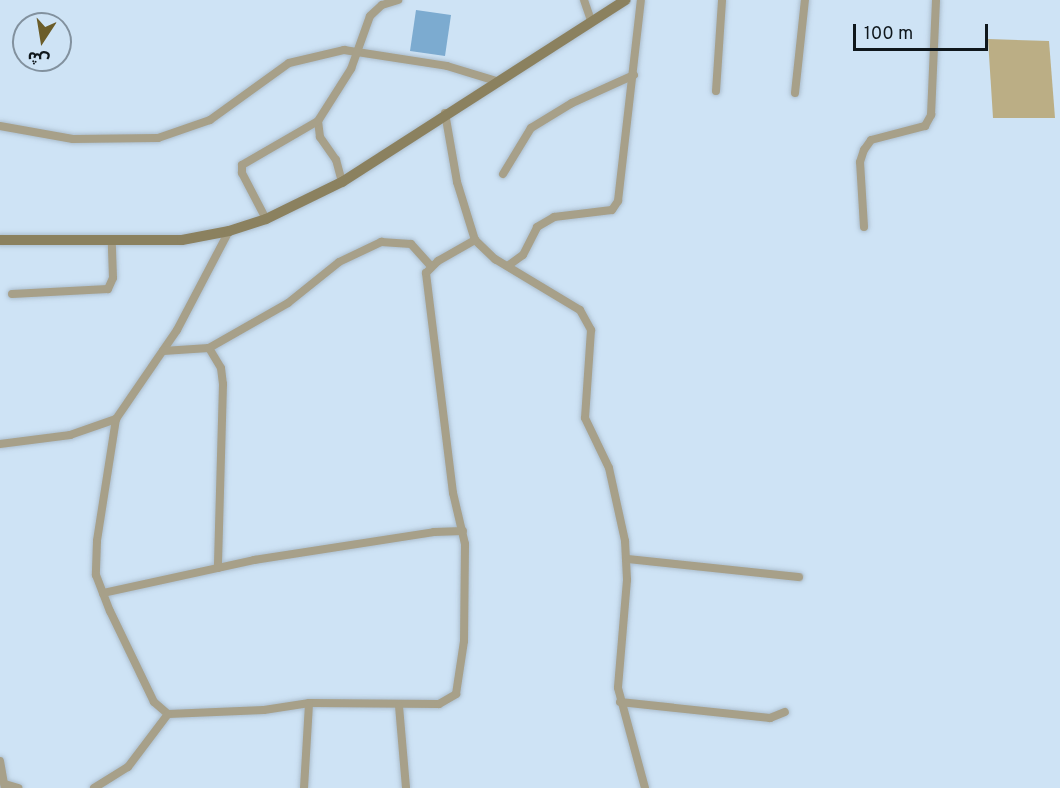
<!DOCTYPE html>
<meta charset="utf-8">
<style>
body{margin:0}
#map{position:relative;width:1060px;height:788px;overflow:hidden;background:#cee3f5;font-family:Overpass,"Noto Sans Arabic",sans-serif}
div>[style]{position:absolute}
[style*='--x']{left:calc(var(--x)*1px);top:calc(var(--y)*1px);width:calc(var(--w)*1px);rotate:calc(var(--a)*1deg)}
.green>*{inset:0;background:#bbae85}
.building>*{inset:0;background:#7cabd0}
.roads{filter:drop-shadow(0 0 2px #acbece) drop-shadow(0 0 2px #acbece)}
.minor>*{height:8px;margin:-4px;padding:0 4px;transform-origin:4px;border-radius:4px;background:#a7a089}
.secondary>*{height:10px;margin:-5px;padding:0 5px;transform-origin:5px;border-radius:5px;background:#8b815f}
span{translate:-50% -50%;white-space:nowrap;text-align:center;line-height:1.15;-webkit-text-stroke:6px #cee3f5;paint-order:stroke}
.north{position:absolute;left:12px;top:12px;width:60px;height:60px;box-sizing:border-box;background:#cee3f5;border:2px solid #82919e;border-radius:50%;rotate:192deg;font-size:16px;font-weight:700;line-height:24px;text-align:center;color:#0f171c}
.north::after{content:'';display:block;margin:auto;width:21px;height:27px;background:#6b5d2a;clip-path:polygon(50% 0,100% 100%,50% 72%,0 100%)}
.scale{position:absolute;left:853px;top:24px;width:135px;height:27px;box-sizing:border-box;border:3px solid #0f171c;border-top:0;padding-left:8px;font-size:18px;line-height:21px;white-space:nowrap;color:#0f171c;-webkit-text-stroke:4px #cee3f5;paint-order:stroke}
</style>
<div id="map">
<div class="green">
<i style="clip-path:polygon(988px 39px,1049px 41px,1055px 118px,993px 118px)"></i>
</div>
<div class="building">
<i style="clip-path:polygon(416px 10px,451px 15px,445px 56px,410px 51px)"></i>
</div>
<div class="roads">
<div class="minor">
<i style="--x:584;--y:0;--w:21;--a:71"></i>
<i style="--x:716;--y:91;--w:91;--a:-86.2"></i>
<i style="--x:795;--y:93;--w:94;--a:-83.9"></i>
<i style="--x:445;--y:113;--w:70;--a:80.1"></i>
<i style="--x:457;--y:182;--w:61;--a:72.8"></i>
<i style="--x:475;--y:240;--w:28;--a:44"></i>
<i style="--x:495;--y:259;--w:99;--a:31"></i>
<i style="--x:580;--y:310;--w:23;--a:61"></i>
<i style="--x:591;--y:330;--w:88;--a:93.9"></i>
<i style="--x:585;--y:418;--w:55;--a:64.4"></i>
<i style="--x:609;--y:468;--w:75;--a:77.6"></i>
<i style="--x:625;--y:541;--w:39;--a:87"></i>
<i style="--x:627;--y:580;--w:108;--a:94.8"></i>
<i style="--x:618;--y:688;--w:104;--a:74.9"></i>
<i style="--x:0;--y:126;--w:74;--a:10.1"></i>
<i style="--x:73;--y:139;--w:85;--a:-0.7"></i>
<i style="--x:158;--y:138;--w:55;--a:-19.1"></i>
<i style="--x:210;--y:120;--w:97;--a:-35.8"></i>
<i style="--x:289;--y:63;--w:57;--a:-13.3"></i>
<i style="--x:344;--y:50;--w:104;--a:8.8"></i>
<i style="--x:447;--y:66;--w:51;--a:17"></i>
<i style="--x:503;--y:174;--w:54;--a:-58.7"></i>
<i style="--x:531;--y:128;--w:48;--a:-31.4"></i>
<i style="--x:572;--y:103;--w:68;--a:-24.3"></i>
<i style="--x:342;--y:182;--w:23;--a:-105"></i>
<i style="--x:336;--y:160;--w:28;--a:-125"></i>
<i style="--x:320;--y:137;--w:16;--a:-97"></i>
<i style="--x:318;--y:121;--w:62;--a:-57.6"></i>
<i style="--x:351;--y:69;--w:56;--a:-70.3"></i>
<i style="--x:370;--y:16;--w:16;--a:-43"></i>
<i style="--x:382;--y:5;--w:17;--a:-17"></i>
<i style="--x:266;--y:219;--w:52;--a:-117.6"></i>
<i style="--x:242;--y:173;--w:8;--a:-90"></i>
<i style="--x:242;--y:165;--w:88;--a:-30.1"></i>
<i style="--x:864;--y:227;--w:65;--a:-93.5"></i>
<i style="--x:860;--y:162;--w:13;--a:-72"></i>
<i style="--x:864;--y:150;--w:12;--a:-55"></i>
<i style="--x:871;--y:140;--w:56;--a:-14.5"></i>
<i style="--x:925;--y:126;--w:13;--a:-61"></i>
<i style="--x:931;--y:115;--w:115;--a:-87.5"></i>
<i style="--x:229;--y:231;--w:112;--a:117.7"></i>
<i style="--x:177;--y:330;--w:108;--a:124.4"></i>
<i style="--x:116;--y:419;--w:123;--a:98.9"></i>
<i style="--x:97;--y:541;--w:34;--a:92"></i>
<i style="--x:96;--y:575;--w:39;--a:69"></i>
<i style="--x:110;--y:611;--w:101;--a:64.2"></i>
<i style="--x:154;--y:702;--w:18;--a:41"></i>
<i style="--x:168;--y:714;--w:96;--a:-2.4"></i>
<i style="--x:264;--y:710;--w:46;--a:-8.8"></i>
<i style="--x:309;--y:703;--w:130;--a:0.4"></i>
<i style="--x:439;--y:704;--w:20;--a:-30"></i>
<i style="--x:456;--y:694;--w:54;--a:-81.4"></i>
<i style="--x:464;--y:641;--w:97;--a:-89.4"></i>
<i style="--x:465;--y:544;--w:52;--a:-103.2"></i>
<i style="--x:453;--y:493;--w:222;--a:-97"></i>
<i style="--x:426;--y:273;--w:17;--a:-45"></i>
<i style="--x:438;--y:261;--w:43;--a:-29.6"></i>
<i style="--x:509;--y:265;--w:17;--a:-36"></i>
<i style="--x:523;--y:255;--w:31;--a:-63"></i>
<i style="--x:537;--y:227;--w:20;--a:-30"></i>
<i style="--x:554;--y:217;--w:58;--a:-6.9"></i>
<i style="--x:612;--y:210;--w:11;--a:-56"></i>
<i style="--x:618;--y:201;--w:202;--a:-83.5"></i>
<i style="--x:12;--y:294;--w:96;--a:-3"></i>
<i style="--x:108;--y:289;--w:12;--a:-66"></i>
<i style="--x:113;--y:278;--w:37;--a:-92"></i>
<i style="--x:209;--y:348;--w:23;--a:59"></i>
<i style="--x:221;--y:368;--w:16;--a:83"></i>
<i style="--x:223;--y:384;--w:184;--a:91.6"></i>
<i style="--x:163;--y:351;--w:46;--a:-3.7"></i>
<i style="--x:209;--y:348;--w:91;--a:-29.7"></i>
<i style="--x:288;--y:303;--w:65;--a:-38.8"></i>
<i style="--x:339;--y:262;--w:47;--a:-25.5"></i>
<i style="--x:381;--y:242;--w:30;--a:4"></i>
<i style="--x:411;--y:244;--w:30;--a:48"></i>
<i style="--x:0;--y:444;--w:71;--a:-7.3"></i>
<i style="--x:70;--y:435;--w:49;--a:-19.2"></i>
<i style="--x:627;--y:559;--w:173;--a:6"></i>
<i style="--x:103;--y:593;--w:155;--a:-12.3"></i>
<i style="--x:254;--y:560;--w:182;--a:-8.8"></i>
<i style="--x:434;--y:532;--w:29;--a:-2"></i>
<i style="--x:620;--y:702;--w:151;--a:6.1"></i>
<i style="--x:770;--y:718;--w:16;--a:-22"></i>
<i style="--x:399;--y:706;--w:82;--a:85.1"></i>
<i style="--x:0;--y:761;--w:27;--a:80"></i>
<i style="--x:5;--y:784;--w:14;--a:17"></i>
<i style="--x:94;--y:788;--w:40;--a:-32"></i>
<i style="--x:128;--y:767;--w:66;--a:-53"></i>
<i style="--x:304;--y:788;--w:85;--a:-86.6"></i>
</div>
<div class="secondary">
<i style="--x:0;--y:240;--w:182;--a:0"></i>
<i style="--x:182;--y:240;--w:48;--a:-10.8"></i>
<i style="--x:229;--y:231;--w:39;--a:-18"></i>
<i style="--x:266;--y:219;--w:85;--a:-26"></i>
<i style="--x:342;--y:182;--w:337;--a:-32.7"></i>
</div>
</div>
<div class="north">ش</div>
<div class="scale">100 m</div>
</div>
